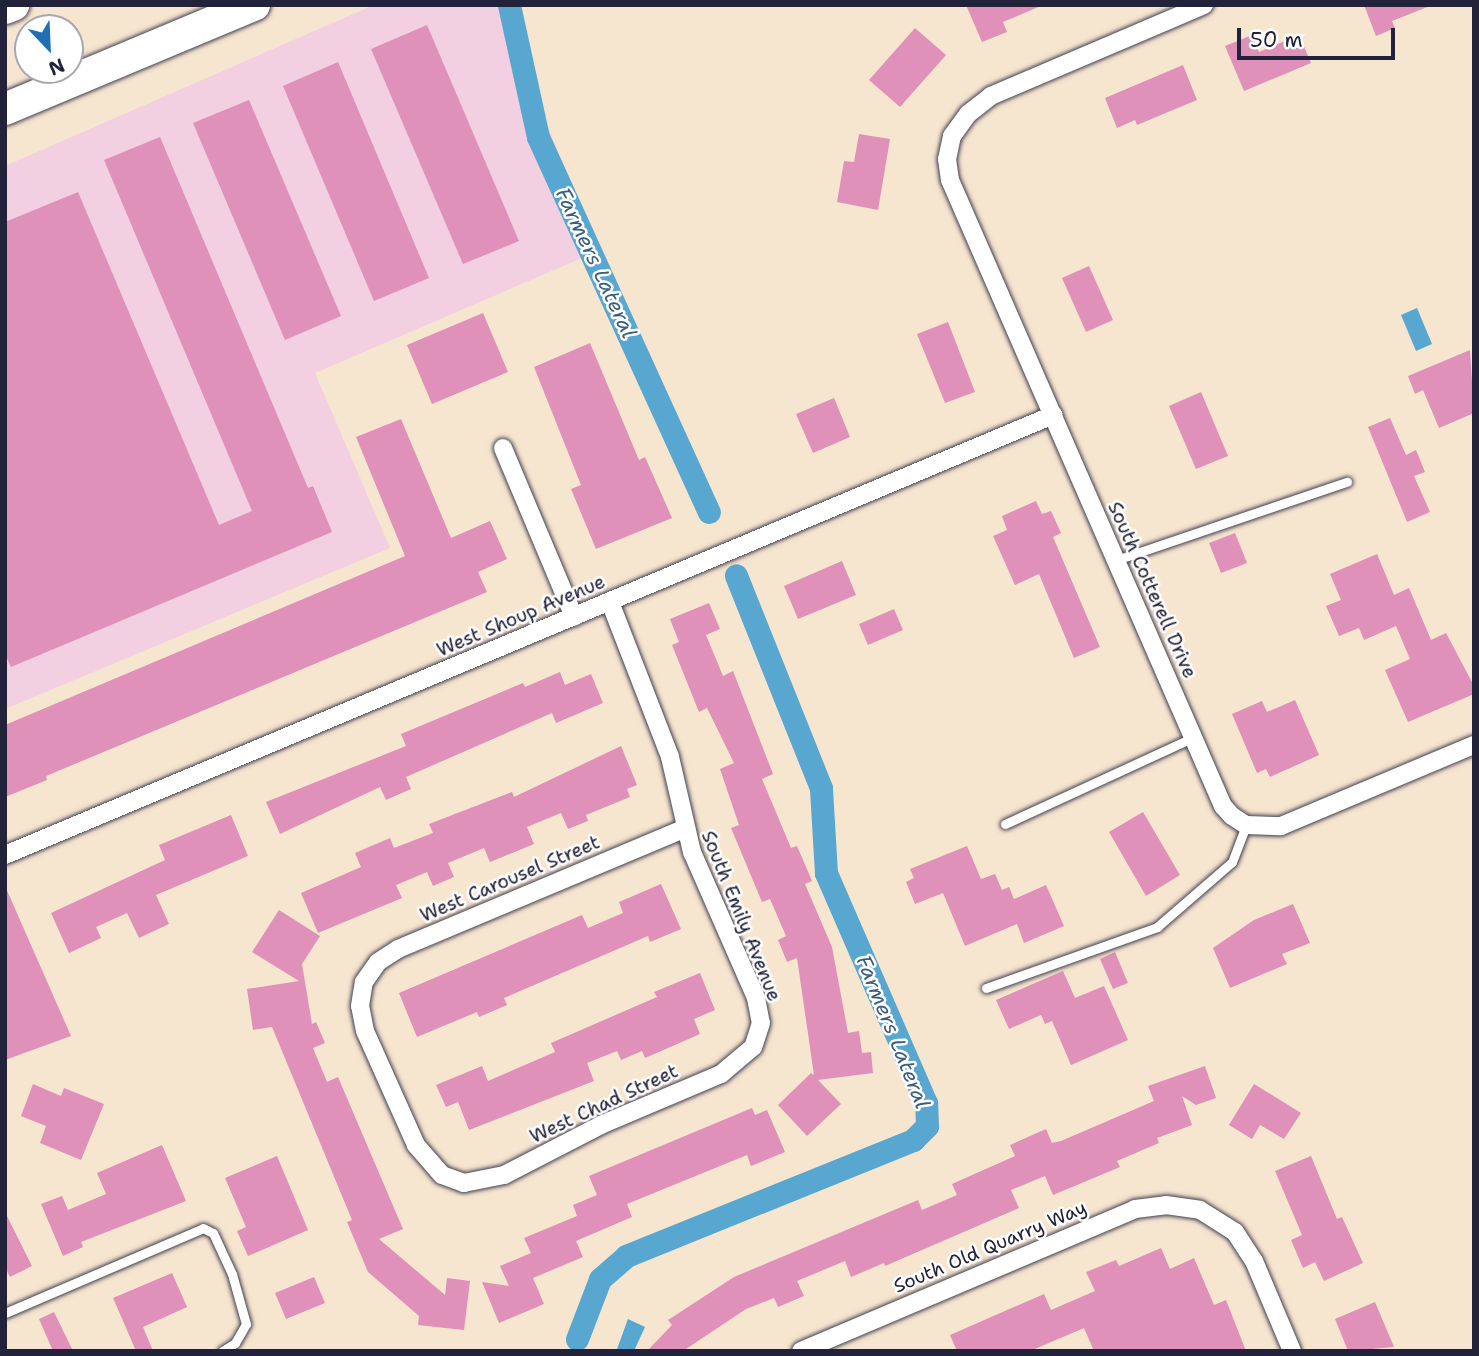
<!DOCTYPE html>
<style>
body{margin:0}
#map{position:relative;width:1479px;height:1356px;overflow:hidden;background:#f6e5cf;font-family:"Shantell Sans",sans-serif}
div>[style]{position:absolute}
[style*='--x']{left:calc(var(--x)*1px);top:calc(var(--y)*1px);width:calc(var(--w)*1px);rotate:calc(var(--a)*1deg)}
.built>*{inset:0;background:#f2cfe1}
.water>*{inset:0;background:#57a7d1}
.canal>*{height:23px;margin:-11.5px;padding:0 11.5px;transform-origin:11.5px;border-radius:11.5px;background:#57a7d1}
.building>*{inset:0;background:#df91b9}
.roads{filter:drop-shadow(0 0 2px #423f51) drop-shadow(0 0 2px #423f51)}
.service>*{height:9px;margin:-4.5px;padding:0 4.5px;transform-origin:4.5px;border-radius:4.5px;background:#fff}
.minor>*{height:18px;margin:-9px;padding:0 9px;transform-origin:9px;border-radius:9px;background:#fff}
.motorway>*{height:32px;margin:-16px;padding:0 16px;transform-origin:16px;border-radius:16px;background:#fff}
span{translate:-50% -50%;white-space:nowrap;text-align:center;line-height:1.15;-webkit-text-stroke:5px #fff;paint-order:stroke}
.street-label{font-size:19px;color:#22223b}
.water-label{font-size:21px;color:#3a5e7e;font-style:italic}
.frame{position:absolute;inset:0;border:7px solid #22223b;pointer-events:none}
.north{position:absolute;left:14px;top:14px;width:70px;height:70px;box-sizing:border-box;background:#fff;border:2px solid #a7a7b1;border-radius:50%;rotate:157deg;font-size:19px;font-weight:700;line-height:28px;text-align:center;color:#22223b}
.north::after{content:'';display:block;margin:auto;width:24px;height:32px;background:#1f6fb2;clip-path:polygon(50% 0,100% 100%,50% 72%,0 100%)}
.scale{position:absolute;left:1237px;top:28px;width:158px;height:32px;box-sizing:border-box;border:4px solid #22223b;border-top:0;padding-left:9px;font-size:21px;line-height:24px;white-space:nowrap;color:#22223b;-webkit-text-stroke:5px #fff;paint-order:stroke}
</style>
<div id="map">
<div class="built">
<i style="clip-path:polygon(374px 5px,499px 5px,598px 251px,315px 373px,390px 548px,5px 709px,5px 166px)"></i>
</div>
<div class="water">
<i style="clip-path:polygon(1417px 308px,1432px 344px,1416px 351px,1401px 315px)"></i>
<i style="clip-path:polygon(628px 1319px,645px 1327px,634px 1351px,620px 1351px,617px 1349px)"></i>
</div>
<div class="canal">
<i style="--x:509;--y:5;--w:135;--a:77.6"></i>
<i style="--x:538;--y:137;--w:412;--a:65.5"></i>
<i style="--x:577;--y:1339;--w:64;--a:-69"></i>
<i style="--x:600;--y:1279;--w:35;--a:-41"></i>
<i style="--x:626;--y:1256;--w:310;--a:-22"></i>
<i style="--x:913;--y:1140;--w:20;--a:-45"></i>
<i style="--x:927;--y:1126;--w:23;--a:-92"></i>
<i style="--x:926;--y:1103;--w:251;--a:-113.5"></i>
<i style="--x:826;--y:873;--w:85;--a:-93.4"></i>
<i style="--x:821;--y:788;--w:229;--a:-111.8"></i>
</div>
<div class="building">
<i style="clip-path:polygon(966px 5px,1043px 5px,1003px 22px,1007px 32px,982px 42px)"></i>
<i style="clip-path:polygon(1364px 5px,1430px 5px,1430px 6px,1392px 21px,1395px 28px,1376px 36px)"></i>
<i style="clip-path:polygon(427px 25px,519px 241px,463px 264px,371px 49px)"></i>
<i style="clip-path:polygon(915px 28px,946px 55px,900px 107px,869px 80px)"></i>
<i style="clip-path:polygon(1252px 35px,1259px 52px,1299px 35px,1311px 63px,1244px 91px,1225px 46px)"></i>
<i style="clip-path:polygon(338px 62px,429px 278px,374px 301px,283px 86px)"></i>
<i style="clip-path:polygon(1183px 65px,1197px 100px,1137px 125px,1135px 120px,1117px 128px,1105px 98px)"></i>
<i style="clip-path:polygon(249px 100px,341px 316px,285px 340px,193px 123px)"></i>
<i style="clip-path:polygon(859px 134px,890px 139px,878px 210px,837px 202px,844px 161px,854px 162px)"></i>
<i style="clip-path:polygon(160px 137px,308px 488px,313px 486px,332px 532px,11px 667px,5px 654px,5px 222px,78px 192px,219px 525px,252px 511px,104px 160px)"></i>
<i style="clip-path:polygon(1089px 266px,1113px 320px,1086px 332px,1062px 278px)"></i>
<i style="clip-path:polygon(483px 313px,508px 372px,432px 404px,407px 345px)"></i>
<i style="clip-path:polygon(948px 322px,975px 392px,945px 403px,917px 334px)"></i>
<i style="clip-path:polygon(590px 343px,639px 460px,645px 457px,672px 518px,596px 549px,571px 489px,581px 485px,534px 367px)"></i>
<i style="clip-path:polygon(1470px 350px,1474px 413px,1439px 428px,1423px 390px,1415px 394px,1408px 376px)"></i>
<i style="clip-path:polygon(1201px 392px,1228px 456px,1196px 469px,1169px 406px)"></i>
<i style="clip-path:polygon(834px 398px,850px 437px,813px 453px,796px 414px)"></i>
<i style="clip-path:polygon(1390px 418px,1406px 455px,1416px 450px,1425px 472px,1414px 476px,1430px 512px,1407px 522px,1368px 427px)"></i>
<i style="clip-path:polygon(401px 419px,451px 538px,490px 521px,507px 559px,478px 572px,487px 592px,46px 776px,47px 780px,5px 797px,5px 725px,405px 556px,356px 437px)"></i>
<i style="clip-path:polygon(1036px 501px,1042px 514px,1051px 511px,1061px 533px,1053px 537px,1100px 647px,1074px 658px,1039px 574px,1015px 585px,993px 536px,1007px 530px,1002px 516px)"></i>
<i style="clip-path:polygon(1235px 533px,1247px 563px,1221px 573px,1209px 543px)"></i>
<i style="clip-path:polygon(1377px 554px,1394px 595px,1409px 588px,1431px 640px,1446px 633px,1474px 686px,1474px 694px,1408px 722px,1385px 670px,1410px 659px,1396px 626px,1364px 640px,1359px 628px,1339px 636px,1326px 606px,1341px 600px,1330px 574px)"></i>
<i style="clip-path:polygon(842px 561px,856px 595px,798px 619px,784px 586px)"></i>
<i style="clip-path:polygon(709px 603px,720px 629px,706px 635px,723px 676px,733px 671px,773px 774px,762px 779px,791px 848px,797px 846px,812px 881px,805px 884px,832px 947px,848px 1033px,859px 1031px,862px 1053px,871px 1052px,873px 1073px,818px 1080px,841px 1104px,807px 1136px,778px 1105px,811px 1073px,814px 1075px,797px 958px,787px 962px,778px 940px,786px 936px,770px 899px,762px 902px,731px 828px,739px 825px,720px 769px,734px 763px,707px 708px,699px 712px,672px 645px,679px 642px,670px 619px)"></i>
<i style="clip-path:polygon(894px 609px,903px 630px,868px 645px,859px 624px)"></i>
<i style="clip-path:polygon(560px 672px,565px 685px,591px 674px,603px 703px,556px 723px,552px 713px,406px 777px,411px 789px,386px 800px,380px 787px,280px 834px,266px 802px,406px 746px,401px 734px,523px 683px,525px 687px)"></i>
<i style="clip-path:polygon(1295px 700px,1319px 755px,1270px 777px,1266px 769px,1257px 773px,1232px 714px,1262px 701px,1267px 712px)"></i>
<i style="clip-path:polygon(621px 746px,637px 785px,627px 789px,630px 797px,586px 815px,588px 821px,568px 829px,561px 813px,527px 827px,534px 844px,490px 862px,484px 848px,448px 863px,454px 877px,433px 886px,427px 872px,396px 885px,402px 898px,318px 933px,301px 893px,361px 867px,355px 853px,390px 838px,394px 848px,433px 833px,429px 824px,512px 792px,514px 797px)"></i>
<i style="clip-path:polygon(1143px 812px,1180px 875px,1146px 896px,1109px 832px)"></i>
<i style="clip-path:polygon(231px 815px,248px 856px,156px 895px,169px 924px,139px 938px,127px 913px,96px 927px,101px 938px,69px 953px,51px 913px,165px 860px,159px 845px)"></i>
<i style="clip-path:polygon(967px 846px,981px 879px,995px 874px,1002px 890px,1009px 887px,1014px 899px,1046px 885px,1064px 926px,1024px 943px,1017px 924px,965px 946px,943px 893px,915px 904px,906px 882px,914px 878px,910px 869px)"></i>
<i style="clip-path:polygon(661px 884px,681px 929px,650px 942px,648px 936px,504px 998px,507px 1005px,479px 1017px,477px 1012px,417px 1037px,399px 993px,582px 915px,588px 928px,623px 913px,619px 902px)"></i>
<i style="clip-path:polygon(5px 886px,71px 1036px,5px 1060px)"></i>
<i style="clip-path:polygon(1293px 904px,1310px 943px,1282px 954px,1287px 964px,1230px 988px,1213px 948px,1254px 920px)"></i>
<i style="clip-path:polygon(279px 910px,320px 936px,302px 964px,312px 1024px,316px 1022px,325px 1043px,313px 1048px,327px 1082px,338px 1077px,403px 1229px,379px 1239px,445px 1295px,447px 1278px,470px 1281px,464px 1330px,418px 1325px,419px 1316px,368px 1272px,347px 1222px,352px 1220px,272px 1027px,253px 1030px,247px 989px,299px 981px,252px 952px)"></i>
<i style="clip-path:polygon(1115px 952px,1128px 983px,1113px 989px,1100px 959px)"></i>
<i style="clip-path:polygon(1063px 971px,1075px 998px,1104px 986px,1128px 1040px,1071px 1065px,1052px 1021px,1045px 1024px,1041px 1015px,1009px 1029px,996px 1000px)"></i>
<i style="clip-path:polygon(700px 973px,715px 1010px,694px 1019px,700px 1034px,645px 1058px,642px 1051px,621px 1060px,617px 1051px,587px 1063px,594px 1081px,469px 1130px,458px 1102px,446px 1107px,436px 1085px,482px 1066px,488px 1081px,555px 1052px,551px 1043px,657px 997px,654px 992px)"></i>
<i style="clip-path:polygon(1205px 1066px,1216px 1098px,1196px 1105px,1182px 1096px,1192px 1125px,1157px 1138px,1159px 1143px,1117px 1161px,1120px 1167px,1053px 1195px,1045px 1176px,1011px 1190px,1019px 1208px,885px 1266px,884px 1263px,851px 1277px,845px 1261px,797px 1281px,804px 1296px,778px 1307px,774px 1298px,746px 1309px,683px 1351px,647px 1351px,672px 1325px,668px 1320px,734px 1277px,918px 1200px,922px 1210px,957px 1195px,952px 1184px,1015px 1156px,1010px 1145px,1046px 1129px,1052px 1143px,1061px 1141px,1154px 1101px,1148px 1086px)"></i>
<i style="clip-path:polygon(33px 1084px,61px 1096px,64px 1088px,104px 1104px,81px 1160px,40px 1143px,46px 1126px,21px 1116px)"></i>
<i style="clip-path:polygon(1254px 1084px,1301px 1113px,1284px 1139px,1260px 1125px,1252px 1139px,1229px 1125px)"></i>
<i style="clip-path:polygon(752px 1108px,755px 1115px,767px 1110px,785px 1152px,751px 1166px,747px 1155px,627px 1204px,632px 1217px,576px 1241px,583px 1257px,533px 1278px,544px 1304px,499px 1323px,482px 1282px,509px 1286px,500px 1266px,531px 1253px,524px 1238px,577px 1216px,573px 1205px,597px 1195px,589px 1176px)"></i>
<i style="clip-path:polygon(162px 1145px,186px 1201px,81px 1242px,83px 1247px,63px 1256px,41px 1204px,62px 1196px,68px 1210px,106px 1194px,97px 1173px)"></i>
<i style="clip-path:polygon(277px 1156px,308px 1230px,248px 1256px,237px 1231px,246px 1227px,225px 1178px)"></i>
<i style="clip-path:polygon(1311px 1156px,1337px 1219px,1342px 1217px,1363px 1263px,1324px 1281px,1315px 1262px,1303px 1268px,1291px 1240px,1302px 1235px,1275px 1171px)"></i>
<i style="clip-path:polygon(5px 1212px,32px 1266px,10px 1277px,5px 1267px)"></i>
<i style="clip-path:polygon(1161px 1248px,1170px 1269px,1194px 1258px,1214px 1305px,1226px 1300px,1246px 1351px,1094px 1351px,1084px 1328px,1030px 1351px,957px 1351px,950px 1335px,1044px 1294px,1051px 1310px,1095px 1291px,1086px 1272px,1116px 1260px,1119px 1266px)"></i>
<i style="clip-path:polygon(172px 1273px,187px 1307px,143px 1327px,153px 1351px,136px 1351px,113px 1298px)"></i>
<i style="clip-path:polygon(314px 1277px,325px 1303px,286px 1319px,275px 1293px)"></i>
<i style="clip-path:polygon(1375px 1302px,1394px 1347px,1348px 1351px,1335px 1319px)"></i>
<i style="clip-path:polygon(54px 1312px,73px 1351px,53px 1351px,39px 1319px)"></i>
</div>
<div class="roads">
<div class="service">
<i style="--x:1116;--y:560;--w:244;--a:-18.7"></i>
<i style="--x:1005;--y:824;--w:208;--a:-24.7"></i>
<i style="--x:986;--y:988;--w:182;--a:-19.6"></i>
<i style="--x:1157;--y:927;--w:99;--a:-40.9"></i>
<i style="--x:1232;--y:862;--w:40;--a:-69"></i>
<i style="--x:5;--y:1313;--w:215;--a:-23.2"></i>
<i style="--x:203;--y:1228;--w:11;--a:27"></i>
<i style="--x:213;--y:1233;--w:45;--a:65.1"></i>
<i style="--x:232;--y:1274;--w:52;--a:74.4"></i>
<i style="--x:246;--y:1324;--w:22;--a:120"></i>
<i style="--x:235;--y:1343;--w:15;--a:148"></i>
</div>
<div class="minor">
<i style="--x:1204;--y:5;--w:232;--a:156.9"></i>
<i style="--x:991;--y:96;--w:29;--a:142"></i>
<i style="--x:968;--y:114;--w:27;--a:126"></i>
<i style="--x:952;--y:136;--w:24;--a:102"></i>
<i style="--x:947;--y:159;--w:21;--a:82"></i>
<i style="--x:950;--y:180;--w:683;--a:66.44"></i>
<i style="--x:1223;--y:806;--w:13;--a:48"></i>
<i style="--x:1232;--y:816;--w:17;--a:33"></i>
<i style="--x:1246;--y:825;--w:35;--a:2"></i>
<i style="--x:1281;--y:826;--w:209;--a:-22.8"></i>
<i style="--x:503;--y:448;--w:183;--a:67.2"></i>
<i style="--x:610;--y:602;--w:166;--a:68.8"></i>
<i style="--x:670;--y:757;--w:98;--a:77"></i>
<i style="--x:692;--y:852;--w:159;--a:66.3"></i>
<i style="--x:756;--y:998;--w:25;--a:79"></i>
<i style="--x:761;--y:1023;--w:25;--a:108"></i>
<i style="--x:753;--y:1047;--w:42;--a:139.8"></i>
<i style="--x:721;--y:1074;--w:130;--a:157"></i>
<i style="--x:601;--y:1125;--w:109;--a:152.7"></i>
<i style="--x:504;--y:1175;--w:41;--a:168.7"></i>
<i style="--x:464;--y:1183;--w:23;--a:-160"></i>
<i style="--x:442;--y:1175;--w:40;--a:-131"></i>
<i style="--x:416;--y:1145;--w:125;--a:-114.1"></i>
<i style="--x:365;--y:1031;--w:25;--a:-101"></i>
<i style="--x:360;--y:1006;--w:24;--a:-81"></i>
<i style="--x:364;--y:982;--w:24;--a:-55"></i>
<i style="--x:378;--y:962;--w:24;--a:-33"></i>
<i style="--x:398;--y:949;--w:310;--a:-22.8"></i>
<i style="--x:5;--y:855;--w:1137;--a:-22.77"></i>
<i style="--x:801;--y:1351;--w:363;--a:-23"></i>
<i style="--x:1135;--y:1209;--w:31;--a:-7"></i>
<i style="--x:1166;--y:1205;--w:34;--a:8"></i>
<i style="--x:1200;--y:1210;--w:41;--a:32.2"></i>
<i style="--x:1235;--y:1232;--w:35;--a:57"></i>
<i style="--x:1254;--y:1261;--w:98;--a:67.1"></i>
</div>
<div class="motorway">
<i style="--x:5;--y:8;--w:9;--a:-21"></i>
<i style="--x:5;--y:109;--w:270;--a:-22.7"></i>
</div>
</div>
<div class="street-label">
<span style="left:1152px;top:590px;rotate:66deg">South Cotterell Drive</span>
<span style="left:521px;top:616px;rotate:-23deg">West Shoup Avenue</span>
<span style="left:510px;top:879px;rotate:-23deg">West Carousel Street</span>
<span style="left:741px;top:916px;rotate:68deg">South Emily Avenue</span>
<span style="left:604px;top:1104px;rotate:-25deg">West Chad Street</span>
<span style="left:990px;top:1247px;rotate:-23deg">South Old Quarry Way</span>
</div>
<div class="water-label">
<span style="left:596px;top:263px;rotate:65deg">Farmers Lateral</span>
<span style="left:893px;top:1032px;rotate:68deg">Farmers Lateral</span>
</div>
<div class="frame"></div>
<div class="north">N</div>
<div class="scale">50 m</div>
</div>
